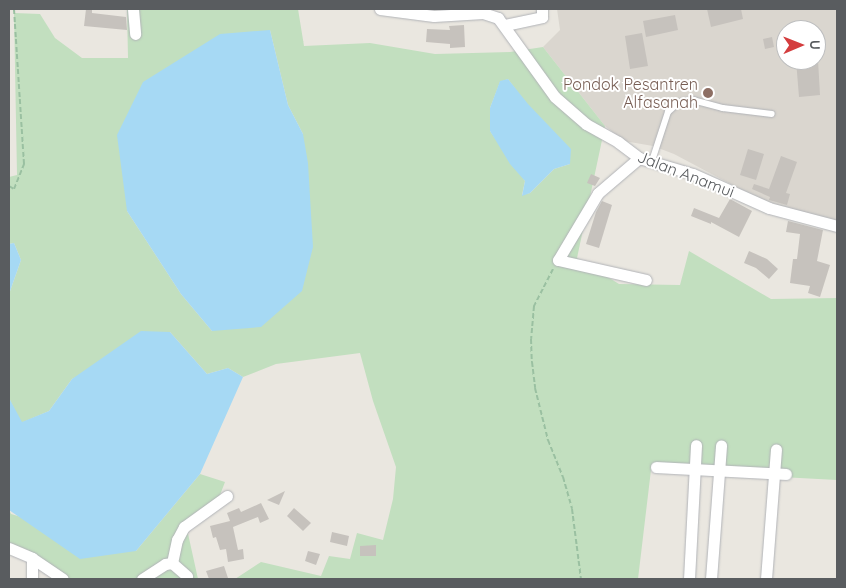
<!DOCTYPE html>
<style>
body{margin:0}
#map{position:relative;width:846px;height:588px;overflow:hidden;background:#eae7e0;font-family:Quicksand,sans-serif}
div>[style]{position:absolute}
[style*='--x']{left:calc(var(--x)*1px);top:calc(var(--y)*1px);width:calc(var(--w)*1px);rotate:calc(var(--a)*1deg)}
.education>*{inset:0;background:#dad6cf}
.green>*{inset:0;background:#c2dfbf}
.water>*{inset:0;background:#a6d9f4}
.building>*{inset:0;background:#c6c2bd}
.path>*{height:2px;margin-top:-1px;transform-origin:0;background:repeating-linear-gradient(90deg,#9ac0a1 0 5px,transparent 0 7.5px)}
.roads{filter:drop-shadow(0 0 1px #b1b3b7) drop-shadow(0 0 1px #b1b3b7)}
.service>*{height:5.5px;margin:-2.75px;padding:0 2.75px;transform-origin:2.75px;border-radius:2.75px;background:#fff}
.minor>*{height:11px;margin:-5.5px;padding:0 5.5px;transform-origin:5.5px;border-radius:5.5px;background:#fff}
.dots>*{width:14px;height:14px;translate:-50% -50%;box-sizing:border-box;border:2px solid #fff;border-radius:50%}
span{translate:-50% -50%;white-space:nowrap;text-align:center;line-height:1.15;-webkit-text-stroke:4px #fff;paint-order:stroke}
.education-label{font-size:16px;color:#785e54}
.right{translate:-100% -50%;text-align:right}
.street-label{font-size:16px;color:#595c5f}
.frame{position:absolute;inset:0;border:10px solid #595c5f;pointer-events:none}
.north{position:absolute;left:776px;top:20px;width:50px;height:50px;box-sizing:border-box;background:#fff;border:1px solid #bdbebf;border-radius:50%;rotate:89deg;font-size:14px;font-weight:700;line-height:20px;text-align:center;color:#595c5f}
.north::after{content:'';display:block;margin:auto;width:18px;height:22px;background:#d43d3e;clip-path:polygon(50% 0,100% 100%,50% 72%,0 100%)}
</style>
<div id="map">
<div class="education">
<i style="clip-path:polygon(evenodd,557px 9px,837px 9px,837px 222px,804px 215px,753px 196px,674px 154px,653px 146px,624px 141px,605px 126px,543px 47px,560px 30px,557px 9px,786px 30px,816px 30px,816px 60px,786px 60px,786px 30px)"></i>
</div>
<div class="green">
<i style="clip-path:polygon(evenodd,127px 9px,298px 9px,304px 46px,370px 43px,435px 54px,510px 52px,543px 47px,605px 126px,577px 258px,619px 284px,680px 285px,689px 251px,771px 299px,837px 298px,837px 480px,651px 470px,638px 579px,235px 579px,261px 562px,321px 576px,329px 556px,350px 559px,357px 533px,383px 540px,393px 499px,396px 467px,373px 401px,360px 353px,276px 364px,243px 377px,228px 368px,207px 374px,170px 332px,72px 379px,49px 411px,21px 423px,9px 398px,9px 294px,21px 260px,14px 243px,9px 244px,9px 177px,17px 175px,14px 13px,40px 14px,55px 38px,82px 58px,128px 58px,127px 9px,270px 30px,288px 105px,303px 134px,212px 331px,181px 294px,127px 211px,270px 30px,127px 9px,508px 79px,570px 164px,554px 169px,530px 193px,522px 195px,525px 181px,490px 131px,490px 108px,500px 82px,508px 79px)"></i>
<i style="clip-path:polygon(200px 474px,225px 482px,215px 508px,187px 529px,198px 579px,60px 579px,9px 550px,9px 510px,11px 514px,136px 551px)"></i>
</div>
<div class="water">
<i style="clip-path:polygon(270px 30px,288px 105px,303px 134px,308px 163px,313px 247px,302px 291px,261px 327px,212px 331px,181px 294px,127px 211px,117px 135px,143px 82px,220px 34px)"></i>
<i style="clip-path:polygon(508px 79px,528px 104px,571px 149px,570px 164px,554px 169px,530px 193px,522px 196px,525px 181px,510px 164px,490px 131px,490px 108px,500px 81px)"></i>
<i style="clip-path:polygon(14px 243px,21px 260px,9px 294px,9px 244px)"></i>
<i style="clip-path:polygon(141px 331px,170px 332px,207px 374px,228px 368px,243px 377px,200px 474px,136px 551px,80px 559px,9px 510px,9px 370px,9px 398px,22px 422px,49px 411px,72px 379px)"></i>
</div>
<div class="building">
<i style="clip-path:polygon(86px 9px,92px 9px,92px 13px,126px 17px,127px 30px,84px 26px)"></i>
<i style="clip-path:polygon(707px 9px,741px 9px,743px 19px,711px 27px)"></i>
<i style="clip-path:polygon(675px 15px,678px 30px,646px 37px,643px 21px)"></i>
<i style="clip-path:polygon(464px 25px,465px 47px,450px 48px,450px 44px,426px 42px,427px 29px,450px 30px,449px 26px)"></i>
<i style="clip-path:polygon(642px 33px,648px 66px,630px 69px,625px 36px)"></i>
<i style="clip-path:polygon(772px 37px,774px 47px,765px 49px,763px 39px)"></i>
<i style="clip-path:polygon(796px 60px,818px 60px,820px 95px,799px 97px)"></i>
<i style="clip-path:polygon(748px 149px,764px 154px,756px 180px,740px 175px)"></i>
<i style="clip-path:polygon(781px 156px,797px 162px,786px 193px,790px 194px,787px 205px,769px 200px,770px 197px,752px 189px,754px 184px,769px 189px)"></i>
<i style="clip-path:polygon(591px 174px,600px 178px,595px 186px,587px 183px)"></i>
<i style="clip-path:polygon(730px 199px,752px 211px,739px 237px,711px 222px,711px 224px,691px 216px,694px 208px,719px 218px)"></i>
<i style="clip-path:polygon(602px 201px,612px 205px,599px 248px,586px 244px,596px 212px)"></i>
<i style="clip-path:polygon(788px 221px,823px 230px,817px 261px,830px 265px,820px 297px,808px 293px,810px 286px,790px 283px,793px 259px,797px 259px,800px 234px,786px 232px)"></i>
<i style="clip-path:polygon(749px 251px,767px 259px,778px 269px,769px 279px,756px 268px,744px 263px)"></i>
<i style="clip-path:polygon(285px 491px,279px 505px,267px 500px)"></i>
<i style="clip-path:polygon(261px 503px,269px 519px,260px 523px,258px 517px,233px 527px,238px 550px,243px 549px,244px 559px,228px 562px,226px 549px,220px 550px,216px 537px,213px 538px,210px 526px,230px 521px,227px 513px,239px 508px,241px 512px)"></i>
<i style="clip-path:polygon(294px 508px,311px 523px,303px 531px,287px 516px)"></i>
<i style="clip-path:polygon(332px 532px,349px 536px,347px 546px,330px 542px)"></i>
<i style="clip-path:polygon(376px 545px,376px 556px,360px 556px,360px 546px)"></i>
<i style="clip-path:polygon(308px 551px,320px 554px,316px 565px,305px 561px)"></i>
<i style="clip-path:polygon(224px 566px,228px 578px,209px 579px,206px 571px)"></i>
</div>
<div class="path">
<i style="--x:9;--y:186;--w:6;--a:31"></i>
<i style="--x:14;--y:189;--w:27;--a:-68"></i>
<i style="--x:24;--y:164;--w:155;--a:-93.7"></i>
<i style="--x:553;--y:269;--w:42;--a:117.2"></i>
<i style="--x:534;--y:306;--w:33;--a:95"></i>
<i style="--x:531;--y:339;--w:23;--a:88"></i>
<i style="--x:532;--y:362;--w:26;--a:83"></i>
<i style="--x:535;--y:388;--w:54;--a:76"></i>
<i style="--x:548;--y:440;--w:40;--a:68"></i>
<i style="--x:563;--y:477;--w:33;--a:74"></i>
<i style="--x:572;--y:509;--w:71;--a:82.7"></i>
</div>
<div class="roads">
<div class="service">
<i style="--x:652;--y:161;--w:52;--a:-71.9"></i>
<i style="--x:668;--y:112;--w:13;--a:-42"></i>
<i style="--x:678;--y:103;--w:15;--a:-11"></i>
<i style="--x:693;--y:100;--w:31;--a:15"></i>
<i style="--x:723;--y:108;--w:49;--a:7"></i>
</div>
<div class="minor">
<i style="--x:133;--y:9;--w:25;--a:85"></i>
<i style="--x:380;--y:9;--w:54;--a:7.4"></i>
<i style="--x:434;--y:16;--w:49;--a:-3.5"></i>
<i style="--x:483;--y:13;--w:16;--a:18"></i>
<i style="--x:498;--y:18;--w:97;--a:54.2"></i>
<i style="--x:555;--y:97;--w:41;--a:41.1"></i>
<i style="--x:586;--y:124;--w:37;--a:29"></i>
<i style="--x:618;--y:142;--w:26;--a:37"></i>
<i style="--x:639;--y:158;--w:56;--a:16.5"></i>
<i style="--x:693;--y:174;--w:83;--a:24.1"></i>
<i style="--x:769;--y:208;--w:70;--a:14.8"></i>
<i style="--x:505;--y:25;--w:38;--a:-12"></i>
<i style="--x:542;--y:17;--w:8;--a:-90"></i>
<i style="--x:639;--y:158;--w:54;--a:139.5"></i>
<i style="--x:598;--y:193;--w:78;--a:120.8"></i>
<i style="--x:558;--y:260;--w:90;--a:12.8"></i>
<i style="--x:656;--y:467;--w:130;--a:3.1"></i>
<i style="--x:9;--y:548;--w:25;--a:23"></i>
<i style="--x:32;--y:558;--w:37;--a:34"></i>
<i style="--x:32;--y:558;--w:21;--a:90"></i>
<i style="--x:172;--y:563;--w:24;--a:-78"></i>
<i style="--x:177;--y:540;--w:15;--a:-62"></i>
<i style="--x:184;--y:527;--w:53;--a:-35.8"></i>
<i style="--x:142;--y:579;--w:27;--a:-33"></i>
<i style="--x:165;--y:564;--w:7;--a:-8"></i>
<i style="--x:172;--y:563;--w:20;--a:41"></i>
<i style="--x:689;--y:579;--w:134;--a:-87"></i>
<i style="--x:711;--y:579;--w:134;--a:-85.7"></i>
<i style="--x:766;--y:579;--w:130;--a:-85.6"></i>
</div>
</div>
<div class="dots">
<i style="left:708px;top:93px;background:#8d6e63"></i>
</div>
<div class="education-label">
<span class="right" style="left:698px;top:93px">Pondok Pesantren<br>Alfasanah</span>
</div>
<div class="street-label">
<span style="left:686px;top:174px;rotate:21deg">Jalan Anamui</span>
</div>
<div class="frame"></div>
<div class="north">U</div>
</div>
